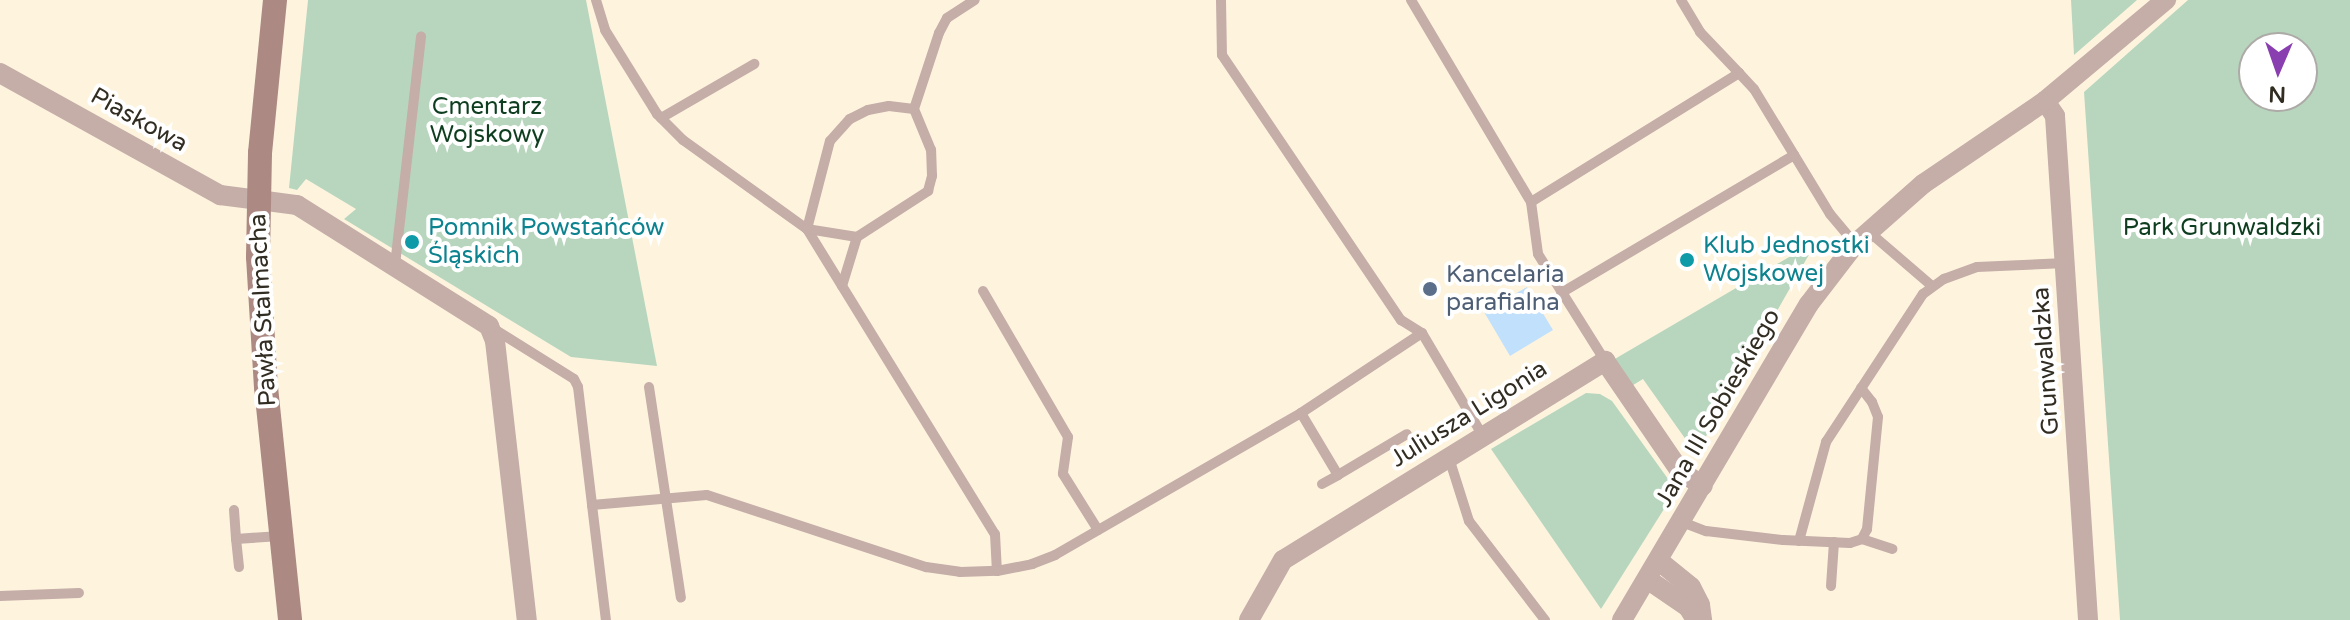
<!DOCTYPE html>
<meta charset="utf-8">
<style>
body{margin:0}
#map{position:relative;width:2350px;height:620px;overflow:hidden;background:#fef4de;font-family:"Varela Round",sans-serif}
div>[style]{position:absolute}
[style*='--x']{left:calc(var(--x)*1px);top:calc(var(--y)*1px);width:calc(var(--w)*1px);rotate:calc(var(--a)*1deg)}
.green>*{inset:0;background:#b8d6be}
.water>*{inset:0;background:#c1e0fc}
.lane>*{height:10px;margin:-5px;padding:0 5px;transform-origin:5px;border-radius:5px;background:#c5ada8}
.street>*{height:20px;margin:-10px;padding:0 10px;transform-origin:10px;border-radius:10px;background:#c5ada8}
.secondary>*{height:24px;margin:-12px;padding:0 12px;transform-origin:12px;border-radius:12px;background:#ac8a83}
.dots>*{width:22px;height:22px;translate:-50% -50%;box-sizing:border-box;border:4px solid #fff;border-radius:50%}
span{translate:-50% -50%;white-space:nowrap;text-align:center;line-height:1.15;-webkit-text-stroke:8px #fff;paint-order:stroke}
.park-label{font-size:24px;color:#0e3e1f}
.street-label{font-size:24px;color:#322d22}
.culture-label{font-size:24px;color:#0d838f}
.left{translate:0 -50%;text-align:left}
.service-label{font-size:24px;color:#4e5e75}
.north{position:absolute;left:2238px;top:32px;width:80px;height:80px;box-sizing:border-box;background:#fff;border:2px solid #adaba7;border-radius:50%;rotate:182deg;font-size:22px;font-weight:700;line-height:32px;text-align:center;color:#322d22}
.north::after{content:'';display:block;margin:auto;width:28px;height:36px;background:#8a3fb1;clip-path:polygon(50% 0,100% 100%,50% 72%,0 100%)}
</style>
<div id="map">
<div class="green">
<i style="clip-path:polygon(308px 0,586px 0,657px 366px,571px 357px,344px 219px,356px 209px,306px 179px,297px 190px,289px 188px)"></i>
<i style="clip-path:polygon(2071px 0,2137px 0,2074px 55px)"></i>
<i style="clip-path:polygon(evenodd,2188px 0,2350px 0,2350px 620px,2120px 620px,2084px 92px,2188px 0,2254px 48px,2302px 48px,2302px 96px,2254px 96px,2254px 48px)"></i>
<i style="clip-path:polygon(1808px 246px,1811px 251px,1696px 454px,1643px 379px,1630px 387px,1613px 360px)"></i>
<i style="clip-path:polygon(1586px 393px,1600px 394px,1612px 401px,1676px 490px,1601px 609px,1491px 449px)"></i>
</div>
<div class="water">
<i style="clip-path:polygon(1527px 287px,1553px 330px,1510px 356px,1484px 312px)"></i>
</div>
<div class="lane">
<i style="--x:596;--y:0;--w:31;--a:73"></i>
<i style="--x:605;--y:30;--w:99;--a:58.2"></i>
<i style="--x:657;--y:114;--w:37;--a:45"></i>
<i style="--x:683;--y:140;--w:153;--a:35.7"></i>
<i style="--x:807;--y:229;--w:358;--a:58.4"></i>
<i style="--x:995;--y:534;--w:37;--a:87"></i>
<i style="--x:997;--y:571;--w:36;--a:-11"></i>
<i style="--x:1032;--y:564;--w:25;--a:-21"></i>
<i style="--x:1055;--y:555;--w:284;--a:-30"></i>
<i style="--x:1301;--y:413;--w:145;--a:-33.5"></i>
<i style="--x:1221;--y:0;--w:55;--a:89"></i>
<i style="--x:1222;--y:55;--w:320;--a:56"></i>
<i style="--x:1401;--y:320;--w:25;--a:32"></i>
<i style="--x:1422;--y:333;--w:120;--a:59.4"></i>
<i style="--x:1411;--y:0;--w:235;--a:59.3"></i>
<i style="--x:1531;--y:202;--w:52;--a:82.3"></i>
<i style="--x:1538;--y:254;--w:126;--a:57.9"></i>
<i style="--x:1681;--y:0;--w:37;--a:59"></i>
<i style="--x:1700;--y:32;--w:57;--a:46.4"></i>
<i style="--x:661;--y:118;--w:108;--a:-30.1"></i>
<i style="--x:1531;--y:202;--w:245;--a:-31.8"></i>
<i style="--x:1739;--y:73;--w:22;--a:47"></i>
<i style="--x:1754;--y:89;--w:146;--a:58.7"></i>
<i style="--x:1830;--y:214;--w:39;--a:50"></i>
<i style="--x:1868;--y:231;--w:84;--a:40.7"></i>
<i style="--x:857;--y:237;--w:51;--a:-170.9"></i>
<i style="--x:807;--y:229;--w:91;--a:-75.4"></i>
<i style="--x:830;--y:141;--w:30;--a:-48"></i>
<i style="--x:850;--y:119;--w:20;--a:-27"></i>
<i style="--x:868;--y:110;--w:21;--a:-11"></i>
<i style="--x:889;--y:106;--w:25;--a:7"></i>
<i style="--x:395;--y:265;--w:230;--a:-83.5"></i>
<i style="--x:842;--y:286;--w:51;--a:-73"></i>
<i style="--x:857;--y:237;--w:85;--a:-32.9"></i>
<i style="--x:928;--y:191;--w:16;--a:-75"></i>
<i style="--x:932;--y:176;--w:26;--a:-92"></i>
<i style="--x:931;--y:150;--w:44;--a:-112.5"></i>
<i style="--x:914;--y:109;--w:80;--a:-71.8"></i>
<i style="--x:939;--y:33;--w:17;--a:-62"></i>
<i style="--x:947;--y:18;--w:33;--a:-33"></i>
<i style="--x:983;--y:291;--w:169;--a:59.8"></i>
<i style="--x:1068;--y:437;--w:37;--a:98"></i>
<i style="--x:1063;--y:474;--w:66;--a:58"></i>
<i style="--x:1561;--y:293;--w:271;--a:-30.6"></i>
<i style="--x:494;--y:329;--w:94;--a:32"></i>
<i style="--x:574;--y:379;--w:9;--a:63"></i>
<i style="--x:578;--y:387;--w:119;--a:83.2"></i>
<i style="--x:592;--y:505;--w:115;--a:-5"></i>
<i style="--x:707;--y:495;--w:231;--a:18.2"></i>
<i style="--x:926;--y:567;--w:34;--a:8"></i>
<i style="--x:960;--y:572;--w:37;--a:-2"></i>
<i style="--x:649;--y:387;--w:213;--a:81.4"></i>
<i style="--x:1861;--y:388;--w:18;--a:52"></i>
<i style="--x:1872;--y:402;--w:16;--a:68"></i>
<i style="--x:1878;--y:417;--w:113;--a:95.6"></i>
<i style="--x:1867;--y:529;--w:11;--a:117"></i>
<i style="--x:1301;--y:413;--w:72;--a:59.2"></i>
<i style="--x:1338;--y:475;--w:80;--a:-30.7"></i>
<i style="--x:1449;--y:458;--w:66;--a:72.4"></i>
<i style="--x:1469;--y:521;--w:125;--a:52.5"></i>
<i style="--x:1322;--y:484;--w:18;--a:-29"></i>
<i style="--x:592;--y:505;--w:116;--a:83.1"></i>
<i style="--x:234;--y:510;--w:29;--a:86"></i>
<i style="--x:1682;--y:522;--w:26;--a:21"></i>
<i style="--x:1706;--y:531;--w:78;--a:6.7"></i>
<i style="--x:1783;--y:540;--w:67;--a:2.6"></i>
<i style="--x:1850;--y:543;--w:13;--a:-18"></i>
<i style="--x:1862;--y:539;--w:32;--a:18"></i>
<i style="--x:1799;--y:541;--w:103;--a:-74.7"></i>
<i style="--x:1826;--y:442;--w:177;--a:-56.8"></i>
<i style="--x:1923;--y:294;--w:26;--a:-36"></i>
<i style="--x:1944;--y:279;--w:35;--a:-20"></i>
<i style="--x:1977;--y:267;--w:89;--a:-2.6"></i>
<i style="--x:239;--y:567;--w:28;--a:-96"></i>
<i style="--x:236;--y:539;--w:44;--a:-3.9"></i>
<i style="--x:1831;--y:586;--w:44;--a:-86.1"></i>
<i style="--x:0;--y:596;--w:79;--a:-2.2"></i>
</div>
<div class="street">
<i style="--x:0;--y:73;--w:252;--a:29"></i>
<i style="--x:220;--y:195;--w:78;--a:7.4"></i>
<i style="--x:297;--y:205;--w:227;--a:32.2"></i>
<i style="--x:489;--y:326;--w:16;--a:68"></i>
<i style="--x:495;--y:341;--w:281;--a:83.5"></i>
<i style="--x:2045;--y:101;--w:18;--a:56"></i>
<i style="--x:2055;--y:116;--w:505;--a:86.25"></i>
<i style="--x:1659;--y:561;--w:41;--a:39.1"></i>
<i style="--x:1691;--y:587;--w:20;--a:63"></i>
<i style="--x:1700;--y:605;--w:15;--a:82"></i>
<i style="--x:1647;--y:579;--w:50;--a:34.3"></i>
<i style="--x:1688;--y:607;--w:15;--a:58"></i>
<i style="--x:1249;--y:620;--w:69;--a:-60.5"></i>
<i style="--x:1283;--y:560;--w:379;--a:-31.7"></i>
<i style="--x:1605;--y:361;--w:133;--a:55.7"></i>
<i style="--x:1680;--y:471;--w:27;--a:33"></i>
<i style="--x:1622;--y:620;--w:367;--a:-59.4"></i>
<i style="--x:1809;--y:304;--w:76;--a:-52.5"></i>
<i style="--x:1855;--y:244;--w:91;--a:-41.4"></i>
<i style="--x:1923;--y:184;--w:148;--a:-34.2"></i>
<i style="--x:2045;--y:101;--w:158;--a:-39.9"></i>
</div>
<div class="secondary">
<i style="--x:275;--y:0;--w:154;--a:95.6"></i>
<i style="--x:260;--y:153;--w:104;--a:91.1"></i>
<i style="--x:258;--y:257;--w:130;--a:86.5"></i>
<i style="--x:266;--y:387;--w:234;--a:84.1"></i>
</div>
<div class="dots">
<i style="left:412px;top:242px;background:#0f9aa8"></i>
<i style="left:1687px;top:260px;background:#0f9aa8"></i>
<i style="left:1430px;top:289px;background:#5c6f8a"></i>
</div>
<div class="park-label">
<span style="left:487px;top:121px">Cmentarz<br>Wojskowy</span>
<span style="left:2222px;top:228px">Park Grunwaldzki</span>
</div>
<div class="street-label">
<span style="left:139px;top:120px;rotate:29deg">Piaskowa</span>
<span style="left:263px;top:310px;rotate:-93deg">Pawła Stalmacha</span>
<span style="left:2046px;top:361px;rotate:-94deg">Grunwaldzka</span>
<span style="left:1718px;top:408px;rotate:-60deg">Jana III Sobieskiego</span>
<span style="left:1469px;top:414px;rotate:-32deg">Juliusza Ligonia</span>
</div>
<div class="culture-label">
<span class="left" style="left:428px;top:242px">Pomnik Powstańców<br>Śląskich</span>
<span class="left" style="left:1703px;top:260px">Klub Jednostki<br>Wojskowej</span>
</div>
<div class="service-label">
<span class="left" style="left:1446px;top:289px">Kancelaria<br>parafialna</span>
</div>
<div class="north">N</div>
</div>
